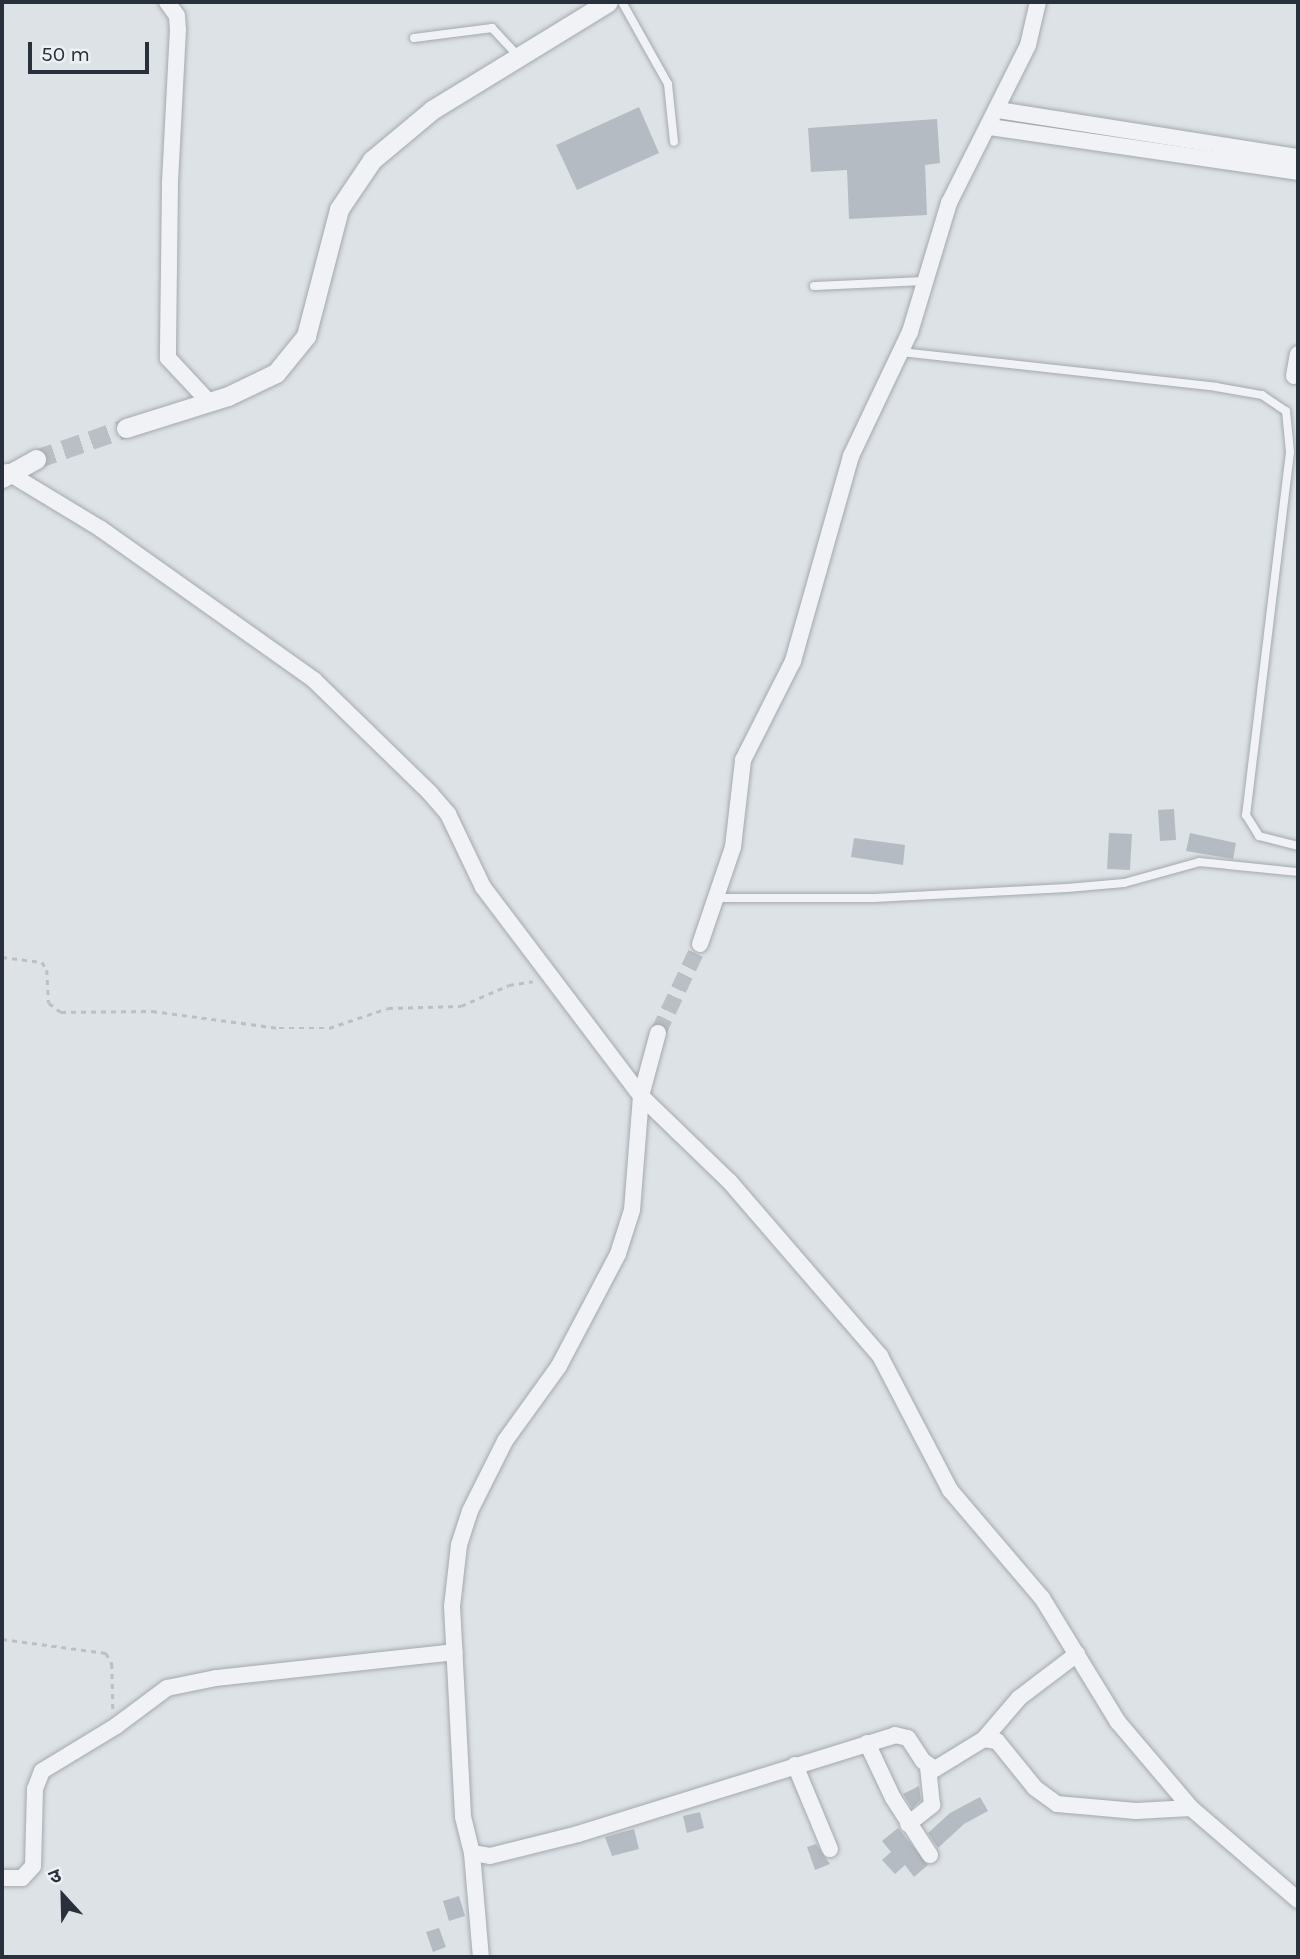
<!DOCTYPE html>
<meta charset="utf-8">
<style>
body{margin:0}
#map{position:relative;width:1300px;height:1959px;overflow:hidden;background:#dde2e6;font-family:Karla,"Noto Sans Devanagari",sans-serif}
div>[style]{position:absolute}
[style*='--x']{left:calc(var(--x)*1px);top:calc(var(--y)*1px);width:calc(var(--w)*1px);rotate:calc(var(--a)*1deg)}
.building>*{inset:0;background:#b5bbc2}
.minor-tunnel>*{height:16px;margin-top:-8px;transform-origin:0;background:repeating-linear-gradient(90deg,#b9bfc4 0 16px,transparent 0 24px)}
.tertiary-tunnel>*{height:19px;margin-top:-9.5px;transform-origin:0;background:repeating-linear-gradient(90deg,#b9bfc4 0 19px,transparent 0 29px)}
.path>*{height:2.5px;margin-top:-1.25px;transform-origin:0;background:repeating-linear-gradient(90deg,#bcc0c5 0 5px,transparent 0 10px)}
.roads{filter:drop-shadow(0 0 2px #a3a9af) drop-shadow(0 0 2px #a3a9af)}
.service>*{height:8px;margin:-4px;padding:0 4px;transform-origin:4px;border-radius:4px;background:#f0f2f5}
.minor>*{height:16px;margin:-8px;padding:0 8px;transform-origin:8px;border-radius:8px;background:#f0f2f5}
.tertiary>*{height:19px;margin:-9.5px;padding:0 9.5px;transform-origin:9.5px;border-radius:9.5px;background:#f0f2f5}
span{translate:-50% -50%;white-space:nowrap;text-align:center;line-height:1.15;-webkit-text-stroke:5px #ecf0f4;paint-order:stroke}
.frame{position:absolute;inset:0;border:4px solid #28313b;pointer-events:none}
.north{position:absolute;left:28px;top:1861px;width:70px;height:70px;-webkit-text-stroke:5px #ecf0f4;paint-order:stroke;rotate:338deg;font-size:19px;font-weight:700;line-height:28px;text-align:center;color:#28313b}
.north::after{content:'';display:block;margin:auto;width:24px;height:32px;background:#28313b;clip-path:polygon(50% 0,100% 100%,50% 72%,0 100%)}
.scale{position:absolute;left:28px;top:42px;width:121px;height:32px;box-sizing:border-box;border:4px solid #28313b;border-top:0;padding-left:9px;font-size:21px;line-height:24px;white-space:nowrap;color:#28313b;-webkit-text-stroke:5px #ecf0f4;paint-order:stroke}
</style>
<div id="map">
<div class="building">
<i style="clip-path:polygon(639px 107px,659px 153px,577px 190px,556px 145px)"></i>
<i style="clip-path:polygon(937px 119px,940px 163px,925px 165px,927px 215px,849px 219px,847px 170px,811px 172px,808px 128px)"></i>
<i style="clip-path:polygon(1174px 809px,1176px 840px,1160px 841px,1158px 810px)"></i>
<i style="clip-path:polygon(1109px 833px,1132px 834px,1130px 870px,1107px 869px)"></i>
<i style="clip-path:polygon(1190px 833px,1236px 843px,1233px 859px,1186px 851px)"></i>
<i style="clip-path:polygon(854px 838px,905px 845px,903px 865px,851px 857px)"></i>
<i style="clip-path:polygon(919px 1786px,921px 1800px,912px 1808px,903px 1794px)"></i>
<i style="clip-path:polygon(980px 1797px,988px 1811px,964px 1824px,938px 1848px,928px 1833px,950px 1813px)"></i>
<i style="clip-path:polygon(700px 1812px,704px 1828px,687px 1833px,683px 1816px)"></i>
<i style="clip-path:polygon(898px 1828px,928px 1865px,914px 1877px,905px 1865px,895px 1874px,882px 1860px,891px 1852px,882px 1841px)"></i>
<i style="clip-path:polygon(634px 1829px,639px 1849px,612px 1856px,605px 1837px)"></i>
<i style="clip-path:polygon(816px 1844px,830px 1864px,815px 1870px,807px 1847px)"></i>
<i style="clip-path:polygon(459px 1896px,465px 1916px,449px 1921px,443px 1901px)"></i>
<i style="clip-path:polygon(439px 1928px,446px 1947px,433px 1952px,426px 1932px)"></i>
</div>
<div class="minor-tunnel">
<i style="--x:658;--y:1033;--w:98;--a:-64.7"></i>
</div>
<div class="tertiary-tunnel">
<i style="--x:36;--y:459;--w:95;--a:-19"></i>
</div>
<div class="path">
<i style="--x:2;--y:957;--w:40;--a:7.1"></i>
<i style="--x:42;--y:962;--w:9;--a:58"></i>
<i style="--x:47;--y:970;--w:33;--a:87"></i>
<i style="--x:49;--y:1003;--w:15;--a:37"></i>
<i style="--x:61;--y:1012;--w:91;--a:-0.6"></i>
<i style="--x:152;--y:1011;--w:128;--a:7.6"></i>
<i style="--x:279;--y:1028;--w:50;--a:0"></i>
<i style="--x:329;--y:1028;--w:62;--a:-18.7"></i>
<i style="--x:388;--y:1008;--w:73;--a:-1.6"></i>
<i style="--x:461;--y:1006;--w:52;--a:-23.6"></i>
<i style="--x:509;--y:985;--w:24;--a:-9"></i>
<i style="--x:2;--y:1639;--w:105;--a:7.7"></i>
<i style="--x:106;--y:1653;--w:13;--a:61"></i>
<i style="--x:112;--y:1664;--w:45;--a:88.7"></i>
</div>
<div class="roads">
<div class="service">
<i style="--x:622;--y:2;--w:94;--a:60.7"></i>
<i style="--x:668;--y:84;--w:58;--a:84.1"></i>
<i style="--x:414;--y:38;--w:79;--a:-7.3"></i>
<i style="--x:492;--y:28;--w:40;--a:47"></i>
<i style="--x:814;--y:286;--w:111;--a:-2.6"></i>
<i style="--x:901;--y:352;--w:317;--a:6.3"></i>
<i style="--x:1216;--y:387;--w:47;--a:9.9"></i>
<i style="--x:1262;--y:395;--w:29;--a:34"></i>
<i style="--x:1286;--y:411;--w:41;--a:84.4"></i>
<i style="--x:1290;--y:452;--w:366;--a:96.9"></i>
<i style="--x:1246;--y:815;--w:25;--a:58"></i>
<i style="--x:1259;--y:836;--w:40;--a:14.4"></i>
<i style="--x:719;--y:898;--w:155;--a:0"></i>
<i style="--x:874;--y:898;--w:193;--a:-3"></i>
<i style="--x:1067;--y:888;--w:57;--a:-5"></i>
<i style="--x:1124;--y:883;--w:78;--a:-15.6"></i>
<i style="--x:1199;--y:862;--w:100;--a:5.8"></i>
</div>
<div class="minor">
<i style="--x:167;--y:2;--w:17;--a:54"></i>
<i style="--x:177;--y:16;--w:13;--a:86"></i>
<i style="--x:178;--y:29;--w:155;--a:93"></i>
<i style="--x:170;--y:184;--w:174;--a:90.7"></i>
<i style="--x:168;--y:358;--w:60;--a:47"></i>
<i style="--x:998;--y:110;--w:304;--a:8.9"></i>
<i style="--x:990;--y:127;--w:311;--a:8.3"></i>
<i style="--x:1294;--y:376;--w:22;--a:-80"></i>
<i style="--x:7;--y:472;--w:110;--a:31.2"></i>
<i style="--x:101;--y:529;--w:261;--a:35.3"></i>
<i style="--x:314;--y:680;--w:162;--a:44.2"></i>
<i style="--x:430;--y:793;--w:28;--a:49"></i>
<i style="--x:448;--y:814;--w:81;--a:64.4"></i>
<i style="--x:483;--y:887;--w:262;--a:52.9"></i>
<i style="--x:641;--y:1096;--w:124;--a:44"></i>
<i style="--x:730;--y:1182;--w:230;--a:49.2"></i>
<i style="--x:880;--y:1356;--w:151;--a:62.4"></i>
<i style="--x:950;--y:1490;--w:142;--a:49.6"></i>
<i style="--x:1042;--y:1598;--w:145;--a:58.5"></i>
<i style="--x:1118;--y:1722;--w:113;--a:49.7"></i>
<i style="--x:1191;--y:1808;--w:141;--a:40.7"></i>
<i style="--x:700;--y:944;--w:102;--a:-71.2"></i>
<i style="--x:733;--y:847;--w:88;--a:-83.4"></i>
<i style="--x:743;--y:760;--w:111;--a:-63.2"></i>
<i style="--x:793;--y:661;--w:213;--a:-74.2"></i>
<i style="--x:851;--y:456;--w:137;--a:-64.6"></i>
<i style="--x:910;--y:332;--w:135;--a:-73.2"></i>
<i style="--x:949;--y:203;--w:177;--a:-63.4"></i>
<i style="--x:1028;--y:45;--w:44;--a:-76.9"></i>
<i style="--x:658;--y:1033;--w:65;--a:105.1"></i>
<i style="--x:641;--y:1096;--w:114;--a:94.5"></i>
<i style="--x:632;--y:1210;--w:46;--a:107.7"></i>
<i style="--x:618;--y:1254;--w:127;--a:117.8"></i>
<i style="--x:559;--y:1366;--w:92;--a:125.8"></i>
<i style="--x:505;--y:1441;--w:78;--a:116.6"></i>
<i style="--x:470;--y:1511;--w:36;--a:108"></i>
<i style="--x:459;--y:1545;--w:61;--a:96.5"></i>
<i style="--x:452;--y:1606;--w:211;--a:87"></i>
<i style="--x:463;--y:1817;--w:37;--a:76"></i>
<i style="--x:472;--y:1853;--w:18;--a:9"></i>
<i style="--x:490;--y:1856;--w:91;--a:-14"></i>
<i style="--x:578;--y:1834;--w:332;--a:-17.3"></i>
<i style="--x:895;--y:1735;--w:13;--a:13"></i>
<i style="--x:908;--y:1738;--w:27;--a:57"></i>
<i style="--x:923;--y:1761;--w:14;--a:34"></i>
<i style="--x:935;--y:1769;--w:57;--a:-31.5"></i>
<i style="--x:984;--y:1739;--w:13;--a:9"></i>
<i style="--x:997;--y:1741;--w:60;--a:51"></i>
<i style="--x:1035;--y:1788;--w:27;--a:36"></i>
<i style="--x:1057;--y:1804;--w:79;--a:5.1"></i>
<i style="--x:1136;--y:1811;--w:55;--a:-3.1"></i>
<i style="--x:984;--y:1739;--w:54;--a:-49.5"></i>
<i style="--x:1019;--y:1698;--w:73;--a:-37.2"></i>
<i style="--x:867;--y:1743;--w:61;--a:64.7"></i>
<i style="--x:893;--y:1798;--w:68;--a:57"></i>
<i style="--x:795;--y:1765;--w:91;--a:67.4"></i>
<i style="--x:908;--y:1824;--w:31;--a:-38"></i>
<i style="--x:932;--y:1805;--w:38;--a:-96"></i>
<i style="--x:472;--y:1853;--w:104;--a:85.1"></i>
<i style="--x:2;--y:1878;--w:20;--a:0"></i>
<i style="--x:22;--y:1878;--w:16;--a:-47"></i>
<i style="--x:33;--y:1866;--w:77;--a:-88.5"></i>
<i style="--x:35;--y:1789;--w:19;--a:-69"></i>
<i style="--x:42;--y:1771;--w:87;--a:-31.3"></i>
<i style="--x:116;--y:1726;--w:64;--a:-36.7"></i>
<i style="--x:167;--y:1688;--w:50;--a:-11.5"></i>
<i style="--x:216;--y:1678;--w:240;--a:-6.2"></i>
</div>
<div class="tertiary">
<i style="--x:126;--y:428;--w:107;--a:-17.4"></i>
<i style="--x:228;--y:396;--w:53;--a:-25.6"></i>
<i style="--x:276;--y:373;--w:48;--a:-51"></i>
<i style="--x:306;--y:336;--w:131;--a:-75.4"></i>
<i style="--x:339;--y:209;--w:59;--a:-56"></i>
<i style="--x:372;--y:160;--w:78;--a:-39.8"></i>
<i style="--x:432;--y:110;--w:206;--a:-31.5"></i>
<i style="--x:2;--y:478;--w:39;--a:-29"></i>
</div>
</div>
<div class="frame"></div>
<div class="north">उ</div>
<div class="scale">50 m</div>
</div>
